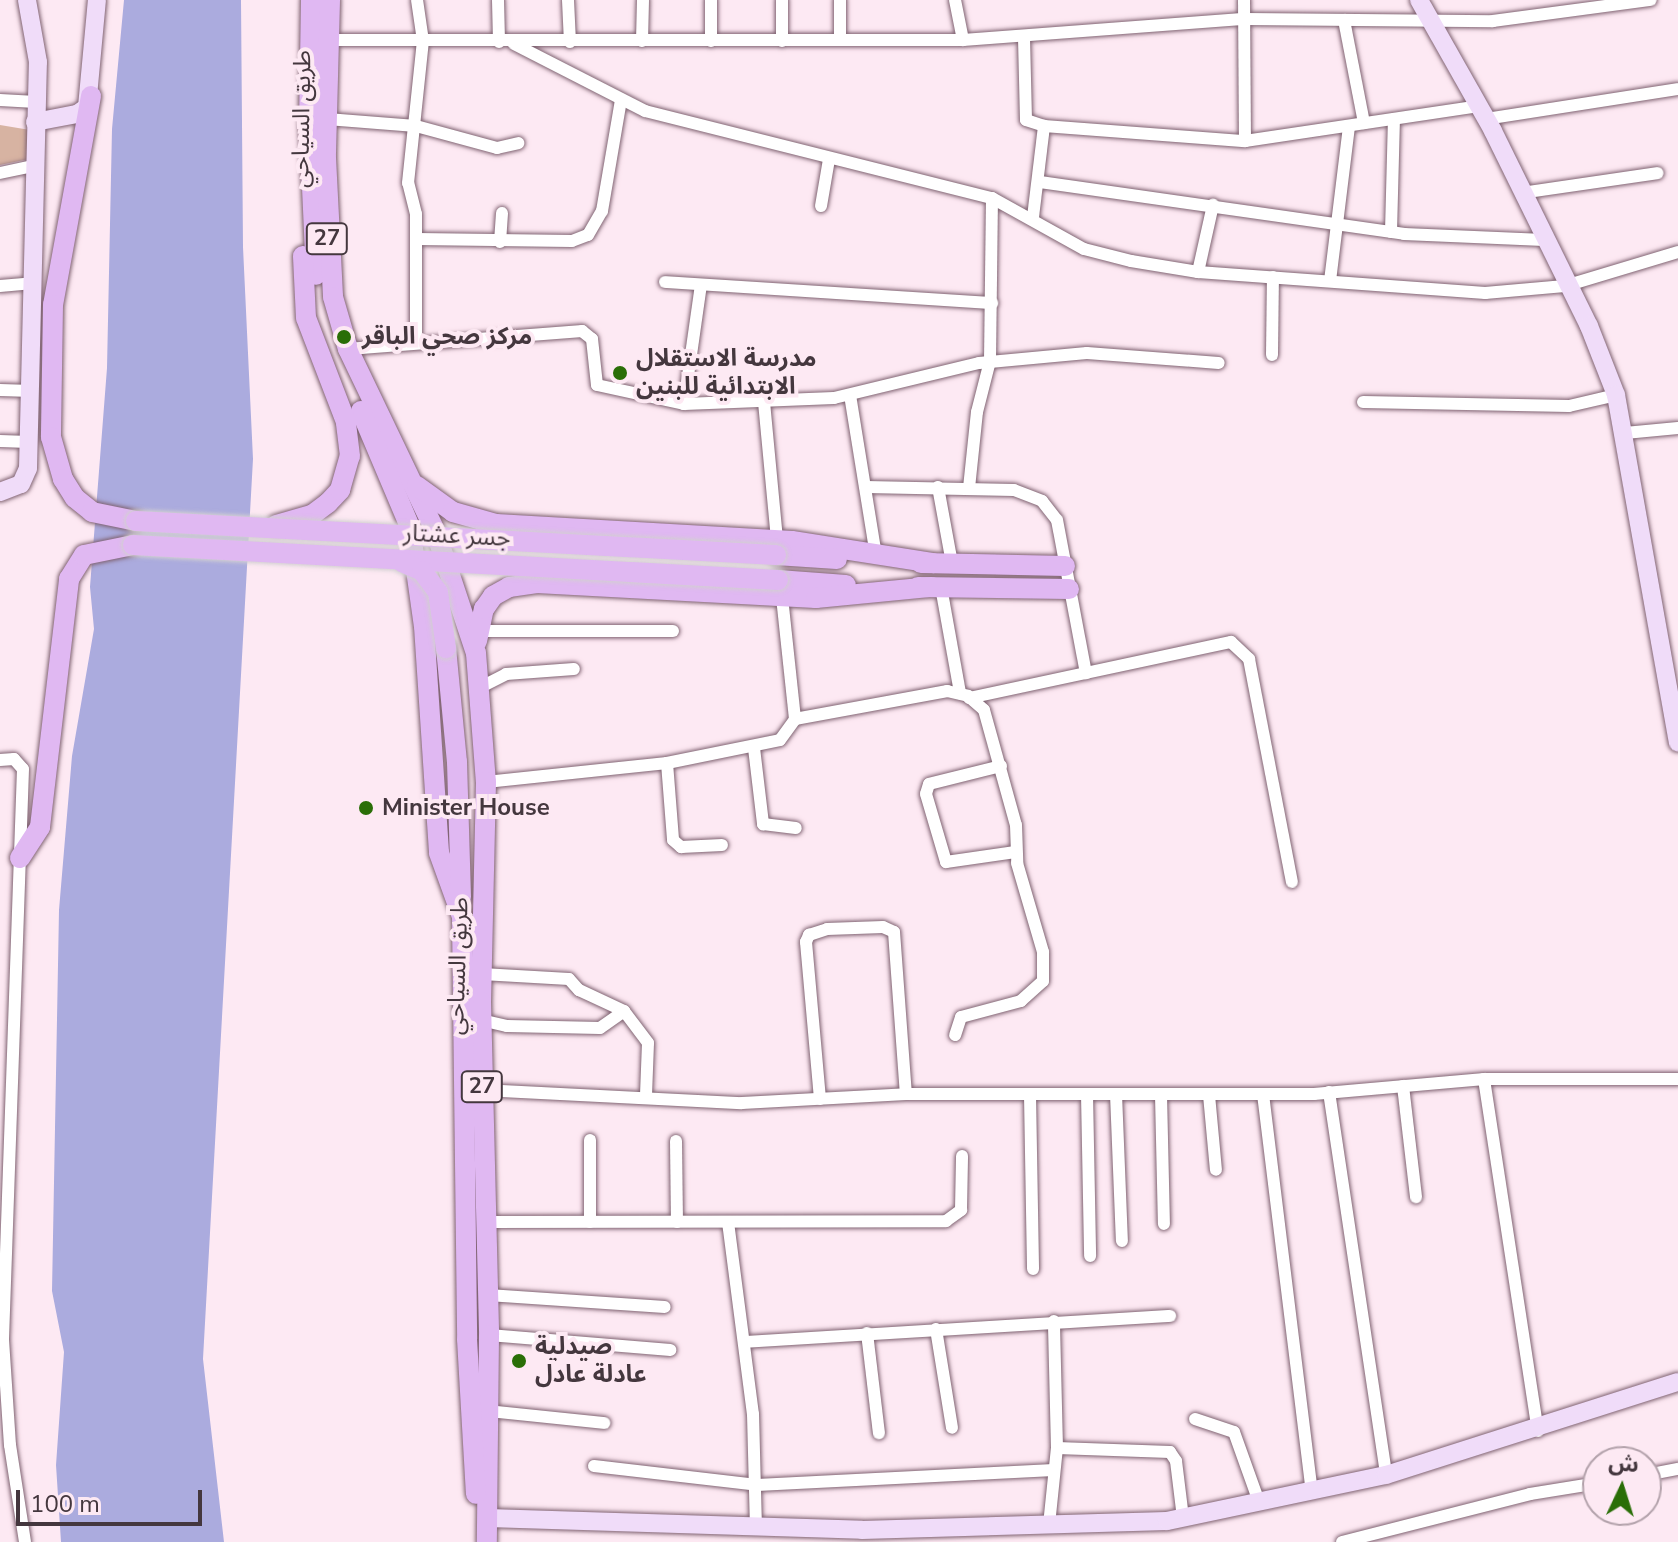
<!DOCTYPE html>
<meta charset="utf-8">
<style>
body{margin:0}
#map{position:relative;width:1678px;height:1542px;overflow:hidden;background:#fde9f3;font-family:"Nunito Sans","Noto Sans Arabic",sans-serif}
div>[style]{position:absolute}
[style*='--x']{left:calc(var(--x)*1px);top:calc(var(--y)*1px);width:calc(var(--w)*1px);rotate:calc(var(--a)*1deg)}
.green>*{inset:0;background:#d7b3a2}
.water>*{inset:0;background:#ababde}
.roads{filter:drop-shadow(0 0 2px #806372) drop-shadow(0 0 2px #806372)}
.street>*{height:12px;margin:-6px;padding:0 6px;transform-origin:6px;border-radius:6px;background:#fff}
.secondary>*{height:18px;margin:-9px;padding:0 9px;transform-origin:9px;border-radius:9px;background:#f0dcf9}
.primary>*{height:20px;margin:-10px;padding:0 10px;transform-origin:10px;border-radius:10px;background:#e0b8f2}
.bridges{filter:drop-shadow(0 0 2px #d2cfd1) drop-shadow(0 0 2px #d2cfd1)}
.primary-bridge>*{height:20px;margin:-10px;padding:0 10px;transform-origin:10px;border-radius:10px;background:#e0b8f2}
.dots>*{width:22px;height:22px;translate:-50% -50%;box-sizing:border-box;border:4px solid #fde9f3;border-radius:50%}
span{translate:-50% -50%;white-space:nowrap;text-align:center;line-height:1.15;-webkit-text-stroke:8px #fde9f3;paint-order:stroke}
.shield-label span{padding:2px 6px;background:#fde9f3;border:2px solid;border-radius:6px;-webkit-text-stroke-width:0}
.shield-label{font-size:22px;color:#44373e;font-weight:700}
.street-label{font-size:24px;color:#44373e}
.poi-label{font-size:24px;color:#44373e;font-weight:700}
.left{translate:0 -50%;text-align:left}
.north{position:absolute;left:1582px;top:1446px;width:80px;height:80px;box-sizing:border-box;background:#fde9f3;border:2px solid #b3a2ab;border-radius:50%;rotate:4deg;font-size:22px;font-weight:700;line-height:32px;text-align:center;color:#44373e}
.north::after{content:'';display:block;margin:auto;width:28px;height:36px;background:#2a6e07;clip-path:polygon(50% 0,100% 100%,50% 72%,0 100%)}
.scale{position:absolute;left:16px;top:1490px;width:186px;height:36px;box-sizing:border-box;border:4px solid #44373e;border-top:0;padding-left:10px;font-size:24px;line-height:28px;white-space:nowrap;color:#44373e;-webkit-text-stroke:6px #fde9f3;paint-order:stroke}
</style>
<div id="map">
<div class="green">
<i style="clip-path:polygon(0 125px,30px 130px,29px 159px,0 165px)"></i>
</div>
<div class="water">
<i style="clip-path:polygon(124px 0,241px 0,243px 247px,253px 459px,203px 1359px,224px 1542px,61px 1542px,56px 1465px,64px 1352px,52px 1291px,59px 910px,72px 756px,94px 629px,90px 587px,107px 368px,112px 129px)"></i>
</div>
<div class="roads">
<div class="street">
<i style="--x:498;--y:0;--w:42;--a:88.6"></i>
<i style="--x:568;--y:0;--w:42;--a:87.3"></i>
<i style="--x:840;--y:0;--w:40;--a:90"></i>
<i style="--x:955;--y:0;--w:41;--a:78.7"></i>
<i style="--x:1244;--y:0;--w:141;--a:89.6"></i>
<i style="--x:1344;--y:20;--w:105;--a:79"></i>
<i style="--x:1024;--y:38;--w:82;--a:88.6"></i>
<i style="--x:1026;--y:120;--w:19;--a:18"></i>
<i style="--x:1044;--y:126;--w:202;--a:4.3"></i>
<i style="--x:1245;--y:141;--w:238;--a:-8.5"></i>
<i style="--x:329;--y:40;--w:634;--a:0"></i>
<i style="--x:963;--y:40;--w:283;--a:-4.3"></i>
<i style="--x:1245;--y:19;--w:248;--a:0.5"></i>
<i style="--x:1493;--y:21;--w:159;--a:-7.6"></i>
<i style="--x:642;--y:41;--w:41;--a:-88.6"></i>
<i style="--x:711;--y:41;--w:41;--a:-90"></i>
<i style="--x:782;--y:41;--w:41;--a:-90"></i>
<i style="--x:514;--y:44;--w:147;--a:27.1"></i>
<i style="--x:645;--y:111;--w:358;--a:14.1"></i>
<i style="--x:992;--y:198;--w:105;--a:29"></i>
<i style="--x:1084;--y:249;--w:49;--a:14.3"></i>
<i style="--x:1131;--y:261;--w:68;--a:9.3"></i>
<i style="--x:1198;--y:272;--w:288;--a:4.2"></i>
<i style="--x:1485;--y:293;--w:80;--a:-5"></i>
<i style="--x:1565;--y:286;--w:118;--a:-16.7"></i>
<i style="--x:0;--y:100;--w:36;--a:3"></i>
<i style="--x:327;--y:119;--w:89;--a:4.5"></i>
<i style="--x:416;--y:126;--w:84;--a:15.2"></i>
<i style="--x:497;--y:148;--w:22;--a:-13"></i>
<i style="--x:1486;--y:119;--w:194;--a:-8.9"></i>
<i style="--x:0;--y:173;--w:33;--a:-12"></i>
<i style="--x:1040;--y:182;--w:368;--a:8.1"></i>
<i style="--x:1404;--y:234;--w:140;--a:2.5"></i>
<i style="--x:1521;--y:193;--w:138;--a:-8.3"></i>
<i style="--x:821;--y:206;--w:48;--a:-80.3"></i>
<i style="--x:1033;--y:217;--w:92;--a:-83.1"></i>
<i style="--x:1391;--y:232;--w:113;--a:-88.5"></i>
<i style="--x:417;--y:239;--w:155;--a:0.7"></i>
<i style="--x:572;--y:241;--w:17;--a:-21"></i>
<i style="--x:588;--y:235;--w:28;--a:-60"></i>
<i style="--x:602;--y:211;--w:113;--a:-80.3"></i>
<i style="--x:500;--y:242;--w:29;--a:-86"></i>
<i style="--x:1198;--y:272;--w:69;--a:-77.4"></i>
<i style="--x:1330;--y:281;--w:156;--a:-83"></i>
<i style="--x:665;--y:282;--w:328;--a:3.7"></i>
<i style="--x:0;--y:286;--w:33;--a:-5"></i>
<i style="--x:416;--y:342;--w:128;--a:-90"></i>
<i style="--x:416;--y:214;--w:32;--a:-104"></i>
<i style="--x:408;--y:183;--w:143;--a:-84"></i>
<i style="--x:423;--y:41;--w:41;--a:-98.3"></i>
<i style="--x:348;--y:349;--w:235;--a:-4.4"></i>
<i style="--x:582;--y:331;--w:13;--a:39"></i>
<i style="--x:592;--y:339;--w:46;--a:83.8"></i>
<i style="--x:597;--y:385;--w:89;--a:12.3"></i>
<i style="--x:684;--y:404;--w:150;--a:-2.3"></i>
<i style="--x:834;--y:398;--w:149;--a:-13.6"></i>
<i style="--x:979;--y:363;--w:108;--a:-5.3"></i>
<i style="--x:1087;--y:353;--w:132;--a:4.3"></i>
<i style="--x:1272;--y:355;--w:78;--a:-89.3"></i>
<i style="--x:0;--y:390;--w:32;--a:2"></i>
<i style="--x:850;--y:395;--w:162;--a:80.8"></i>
<i style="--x:764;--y:402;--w:139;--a:84.6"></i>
<i style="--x:1363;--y:402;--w:206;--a:1.1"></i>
<i style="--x:1569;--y:406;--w:48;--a:-13.2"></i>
<i style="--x:684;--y:404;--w:120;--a:-81.9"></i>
<i style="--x:1625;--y:433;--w:53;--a:-5.4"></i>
<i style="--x:0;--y:441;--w:29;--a:2"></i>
<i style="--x:866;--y:487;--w:148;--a:1.2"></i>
<i style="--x:1014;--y:490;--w:30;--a:21"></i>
<i style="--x:1042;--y:501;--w:24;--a:52"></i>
<i style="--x:1057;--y:520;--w:156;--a:79.3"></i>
<i style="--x:938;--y:487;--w:77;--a:79.6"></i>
<i style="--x:969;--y:488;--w:76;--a:-84"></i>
<i style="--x:977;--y:412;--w:53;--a:-75.7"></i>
<i style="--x:990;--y:361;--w:163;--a:-89.3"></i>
<i style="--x:941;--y:587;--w:108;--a:79.8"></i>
<i style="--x:476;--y:631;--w:197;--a:0"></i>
<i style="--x:479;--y:688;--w:30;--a:-27"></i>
<i style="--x:506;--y:674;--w:68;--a:-4.2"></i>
<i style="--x:969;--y:698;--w:268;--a:-12.1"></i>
<i style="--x:1231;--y:642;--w:25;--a:43"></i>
<i style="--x:1249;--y:659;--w:227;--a:79.1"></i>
<i style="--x:795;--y:719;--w:155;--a:-10.4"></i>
<i style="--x:947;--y:691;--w:22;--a:13"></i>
<i style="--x:968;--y:696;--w:21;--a:41"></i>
<i style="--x:984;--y:710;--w:119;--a:74.5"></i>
<i style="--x:1016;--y:825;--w:38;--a:88"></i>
<i style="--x:1017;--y:863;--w:93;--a:73.7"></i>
<i style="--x:1043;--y:952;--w:29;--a:90"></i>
<i style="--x:1043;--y:981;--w:30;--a:138"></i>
<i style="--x:1021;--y:1001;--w:62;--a:165.1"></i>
<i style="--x:961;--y:1017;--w:19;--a:108"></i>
<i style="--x:754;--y:748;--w:77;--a:83.2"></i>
<i style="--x:763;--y:824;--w:33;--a:7"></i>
<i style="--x:0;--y:760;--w:14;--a:-4"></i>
<i style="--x:14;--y:759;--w:13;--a:48"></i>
<i style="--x:23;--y:769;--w:571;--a:92.01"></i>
<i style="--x:3;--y:1340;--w:105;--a:86.2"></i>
<i style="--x:10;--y:1445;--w:98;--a:81.2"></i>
<i style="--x:667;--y:763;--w:77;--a:85.5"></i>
<i style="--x:673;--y:840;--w:11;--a:41"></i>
<i style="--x:681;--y:847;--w:41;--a:-2.8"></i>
<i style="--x:1001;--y:766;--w:74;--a:166"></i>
<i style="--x:929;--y:784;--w:10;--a:107"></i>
<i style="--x:926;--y:794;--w:71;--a:73.6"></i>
<i style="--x:946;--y:862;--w:70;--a:-8.2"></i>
<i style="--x:486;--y:782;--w:182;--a:-6"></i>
<i style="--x:667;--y:763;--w:115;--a:-11.5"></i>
<i style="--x:780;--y:740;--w:26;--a:-54"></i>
<i style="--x:795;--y:719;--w:122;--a:-96.1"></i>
<i style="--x:482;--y:974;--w:87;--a:3.3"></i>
<i style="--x:569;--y:979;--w:15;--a:48"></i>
<i style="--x:579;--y:990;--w:50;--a:25"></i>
<i style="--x:624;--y:1011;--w:40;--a:53"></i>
<i style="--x:648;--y:1043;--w:53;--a:92.2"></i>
<i style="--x:481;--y:1020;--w:27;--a:13"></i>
<i style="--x:507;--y:1026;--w:93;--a:1.2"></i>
<i style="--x:600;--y:1028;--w:29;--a:-35"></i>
<i style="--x:1484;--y:1079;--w:356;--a:81.3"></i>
<i style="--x:1403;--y:1086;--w:112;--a:83.3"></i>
<i style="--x:482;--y:1090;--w:260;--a:2.9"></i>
<i style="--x:742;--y:1103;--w:164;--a:-3.1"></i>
<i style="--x:906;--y:1094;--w:408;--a:0"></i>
<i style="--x:1314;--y:1094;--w:171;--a:-5"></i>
<i style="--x:1484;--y:1079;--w:194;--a:0"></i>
<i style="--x:1329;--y:1092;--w:387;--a:81.5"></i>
<i style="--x:1087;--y:1094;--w:162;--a:88.9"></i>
<i style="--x:1116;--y:1094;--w:147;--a:87.7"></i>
<i style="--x:1263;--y:1094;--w:400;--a:83"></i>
<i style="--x:1030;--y:1095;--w:174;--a:89"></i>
<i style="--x:1161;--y:1095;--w:129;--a:88.7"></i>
<i style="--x:1209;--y:1095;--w:75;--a:84.7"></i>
<i style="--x:820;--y:1099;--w:158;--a:-95.1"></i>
<i style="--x:806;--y:942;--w:8;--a:-67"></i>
<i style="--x:809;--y:935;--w:19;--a:-18"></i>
<i style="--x:827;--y:929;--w:56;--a:-2"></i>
<i style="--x:883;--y:927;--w:12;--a:24"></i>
<i style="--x:894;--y:932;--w:162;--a:85.8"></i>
<i style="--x:676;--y:1141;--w:81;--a:89.3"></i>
<i style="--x:485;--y:1222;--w:461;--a:-0.1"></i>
<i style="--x:946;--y:1221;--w:19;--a:-36"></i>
<i style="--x:961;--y:1210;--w:54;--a:-88.9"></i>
<i style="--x:590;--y:1222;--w:82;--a:-90"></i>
<i style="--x:728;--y:1222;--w:194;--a:82.6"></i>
<i style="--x:753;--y:1414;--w:114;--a:88.5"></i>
<i style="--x:488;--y:1295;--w:177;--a:3.9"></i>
<i style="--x:936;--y:1329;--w:100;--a:80.8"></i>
<i style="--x:867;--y:1333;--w:101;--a:83.2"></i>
<i style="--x:489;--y:1335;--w:182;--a:4.7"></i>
<i style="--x:744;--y:1342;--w:427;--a:-3.5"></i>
<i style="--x:488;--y:1411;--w:117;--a:5.9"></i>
<i style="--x:1195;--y:1419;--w:41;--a:18.4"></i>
<i style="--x:1234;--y:1432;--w:74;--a:70.3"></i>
<i style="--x:1057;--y:1448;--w:113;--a:2"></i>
<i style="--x:1170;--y:1452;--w:11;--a:56"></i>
<i style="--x:1176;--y:1461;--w:57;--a:83"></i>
<i style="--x:594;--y:1466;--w:164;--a:6.6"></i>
<i style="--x:757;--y:1485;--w:297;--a:-2.9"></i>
<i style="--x:1646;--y:1475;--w:33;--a:-11"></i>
<i style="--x:1049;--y:1525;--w:77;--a:-84.1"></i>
<i style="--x:1057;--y:1448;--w:127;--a:-91.4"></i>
<i style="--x:1342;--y:1542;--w:194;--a:-14.3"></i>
<i style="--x:1530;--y:1494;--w:69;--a:-9.2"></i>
</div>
<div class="secondary">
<i style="--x:1419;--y:0;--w:150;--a:60.5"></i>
<i style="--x:1493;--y:131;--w:217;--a:63.8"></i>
<i style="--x:1589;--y:326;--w:74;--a:68.6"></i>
<i style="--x:1616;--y:395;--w:353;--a:79.9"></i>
<i style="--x:35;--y:122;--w:43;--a:-10.8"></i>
<i style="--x:77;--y:114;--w:12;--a:-35"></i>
<i style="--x:87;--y:107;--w:107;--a:-84.7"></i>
<i style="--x:0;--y:492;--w:22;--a:-21"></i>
<i style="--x:21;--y:484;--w:17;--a:-66"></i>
<i style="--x:28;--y:468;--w:406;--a:-88.6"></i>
<i style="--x:38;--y:62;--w:63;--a:-100.1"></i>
<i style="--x:488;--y:1518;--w:374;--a:1.8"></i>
<i style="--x:862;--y:1530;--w:305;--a:-1.7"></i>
<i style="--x:1167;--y:1521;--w:224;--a:-11.9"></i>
<i style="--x:1386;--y:1475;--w:306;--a:-17.7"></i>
</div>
<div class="primary">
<i style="--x:311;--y:0;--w:121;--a:90.9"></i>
<i style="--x:309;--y:121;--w:154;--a:87.4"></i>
<i style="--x:330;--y:0;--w:158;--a:91.5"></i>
<i style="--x:326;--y:158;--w:139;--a:87.1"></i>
<i style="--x:333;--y:297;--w:54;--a:73.9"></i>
<i style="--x:348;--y:349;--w:204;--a:64.4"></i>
<i style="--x:436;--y:533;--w:126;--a:71.6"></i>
<i style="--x:476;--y:653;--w:129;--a:85.6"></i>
<i style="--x:486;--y:782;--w:220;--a:91.3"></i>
<i style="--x:481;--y:1002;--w:333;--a:88.6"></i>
<i style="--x:489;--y:1335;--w:207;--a:90.6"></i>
<i style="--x:91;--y:96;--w:212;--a:100.3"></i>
<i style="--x:53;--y:305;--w:132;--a:90.9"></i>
<i style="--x:51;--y:437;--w:44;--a:74.1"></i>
<i style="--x:63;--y:479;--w:22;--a:58"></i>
<i style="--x:75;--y:498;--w:22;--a:39"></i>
<i style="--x:92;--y:512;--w:45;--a:11.6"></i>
<i style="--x:361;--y:411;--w:126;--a:67.1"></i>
<i style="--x:410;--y:527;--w:100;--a:82"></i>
<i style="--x:424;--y:626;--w:227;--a:86.2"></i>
<i style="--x:439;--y:853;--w:68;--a:70.2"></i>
<i style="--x:462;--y:917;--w:422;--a:89.3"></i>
<i style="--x:467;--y:1339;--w:155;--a:86.7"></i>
<i style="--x:417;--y:486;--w:44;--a:35.8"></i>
<i style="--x:453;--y:512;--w:45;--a:15.6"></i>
<i style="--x:496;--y:524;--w:296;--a:3.3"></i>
<i style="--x:792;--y:541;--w:143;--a:8.9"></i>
<i style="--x:276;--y:525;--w:37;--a:-16"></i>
<i style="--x:312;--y:515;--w:20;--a:-37"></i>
<i style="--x:328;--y:503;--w:18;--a:-47"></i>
<i style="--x:340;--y:490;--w:35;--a:-74"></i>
<i style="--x:350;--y:456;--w:34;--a:-97"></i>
<i style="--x:346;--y:422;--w:111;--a:-111"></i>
<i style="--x:306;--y:318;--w:62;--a:-92.8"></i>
<i style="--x:776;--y:555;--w:61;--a:3.8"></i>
<i style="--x:921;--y:563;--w:144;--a:1.2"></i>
<i style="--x:778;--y:580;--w:68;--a:4.2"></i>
<i style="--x:918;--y:587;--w:151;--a:0.8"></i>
<i style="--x:477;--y:641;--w:33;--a:-78"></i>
<i style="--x:484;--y:609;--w:16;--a:-55"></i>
<i style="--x:493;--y:596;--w:18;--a:-29"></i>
<i style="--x:509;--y:587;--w:28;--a:-8"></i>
<i style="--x:537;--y:583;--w:279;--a:3.1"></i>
<i style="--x:816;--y:598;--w:116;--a:-5.5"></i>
<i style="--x:446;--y:648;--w:115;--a:84.5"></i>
<i style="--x:457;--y:762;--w:135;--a:88.3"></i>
<i style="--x:20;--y:858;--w:37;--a:-57"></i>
<i style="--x:40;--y:827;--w:250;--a:-83.3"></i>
<i style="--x:69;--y:579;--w:28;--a:-58"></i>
<i style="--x:84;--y:555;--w:50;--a:-11.5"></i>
</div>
</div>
<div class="bridges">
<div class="primary-bridge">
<i style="--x:136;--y:521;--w:641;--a:3.04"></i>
<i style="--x:133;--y:545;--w:646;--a:3.11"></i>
<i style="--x:402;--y:562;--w:22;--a:24"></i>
<i style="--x:422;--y:571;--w:26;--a:53"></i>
<i style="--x:438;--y:592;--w:57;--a:81.9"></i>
</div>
</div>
<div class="dots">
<i style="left:344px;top:337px;background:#2a6e07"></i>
<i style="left:620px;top:373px;background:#2a6e07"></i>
<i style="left:366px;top:808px;background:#2a6e07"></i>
<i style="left:519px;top:1361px;background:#2a6e07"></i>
</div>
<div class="shield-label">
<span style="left:327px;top:239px">27</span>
<span style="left:482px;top:1087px">27</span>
</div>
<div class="street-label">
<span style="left:302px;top:119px;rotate:-89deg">طريق السياحي</span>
<span style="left:457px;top:536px;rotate:3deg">جسر عشتار</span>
<span style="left:458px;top:966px;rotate:-88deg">طريق السياحي</span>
</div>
<div class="poi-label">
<span class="left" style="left:362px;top:337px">مركز صحي الباقر</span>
<span class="left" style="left:636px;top:373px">مدرسة الاستقلال<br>الابتدائية للبنين</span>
<span class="left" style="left:382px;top:808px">Minister House</span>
<span class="left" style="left:535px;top:1361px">صيدلية<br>عادلة عادل</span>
</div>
<div class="north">ش</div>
<div class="scale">100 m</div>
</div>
